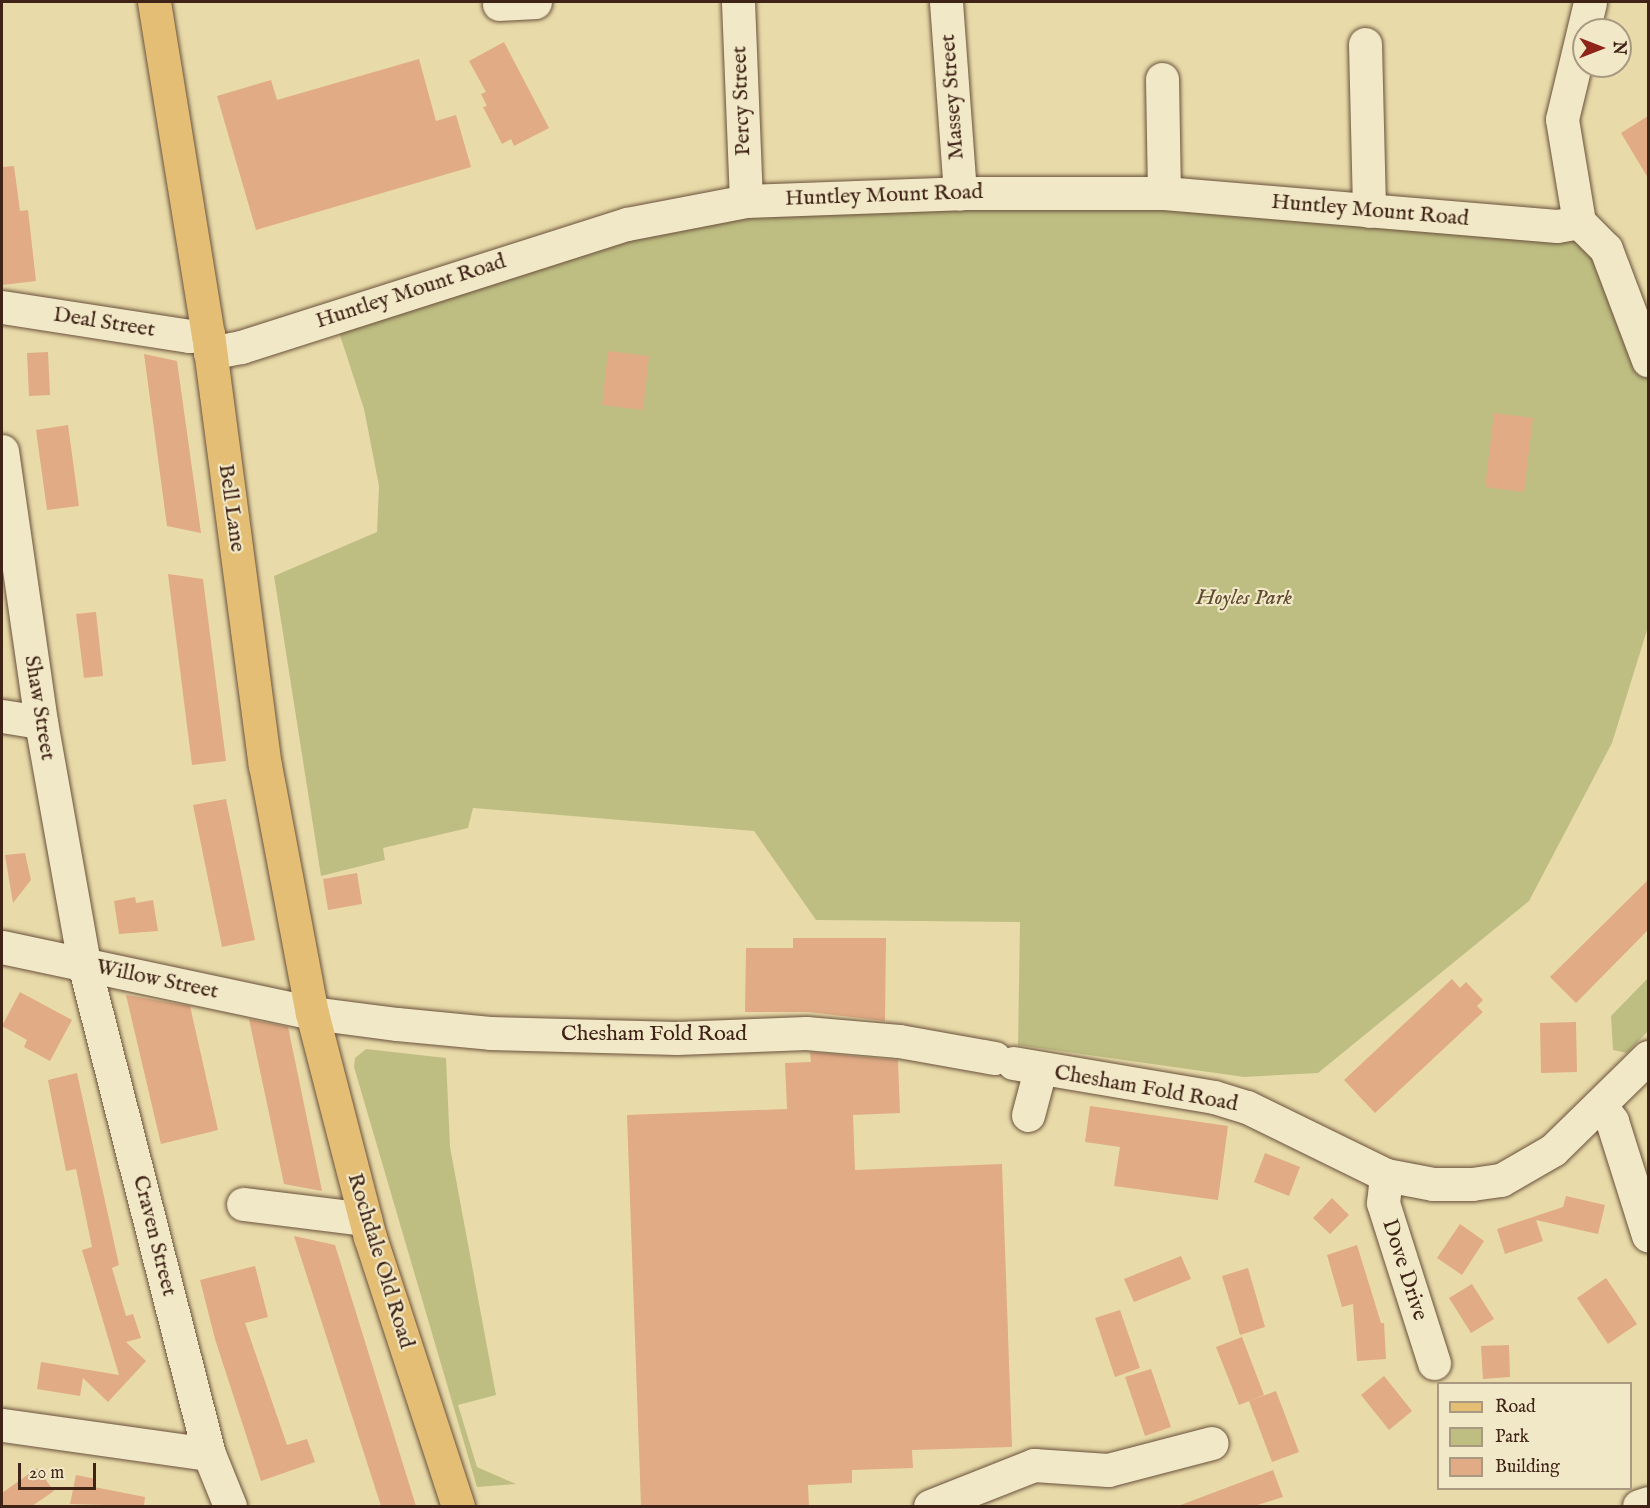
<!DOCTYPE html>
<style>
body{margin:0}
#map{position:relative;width:1650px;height:1508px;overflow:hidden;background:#e9dba9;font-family:"IM FELL English",serif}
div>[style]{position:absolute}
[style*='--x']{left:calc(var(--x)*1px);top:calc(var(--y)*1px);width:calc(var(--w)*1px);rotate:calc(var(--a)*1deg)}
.green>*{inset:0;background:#bebe83}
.building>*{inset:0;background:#e0ab85}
.roads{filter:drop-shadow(0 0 2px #6a513c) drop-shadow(0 0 2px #6a513c)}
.minor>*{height:33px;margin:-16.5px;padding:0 16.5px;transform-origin:16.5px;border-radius:16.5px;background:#f1e8c7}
.major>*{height:33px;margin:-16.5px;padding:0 16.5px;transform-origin:16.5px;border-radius:16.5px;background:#e4be74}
span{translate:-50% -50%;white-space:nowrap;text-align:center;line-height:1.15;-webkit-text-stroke:4.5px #f1e8c7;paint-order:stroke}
.street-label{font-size:22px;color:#402317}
.park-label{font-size:22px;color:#604a32;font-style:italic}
.frame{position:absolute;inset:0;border:3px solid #402317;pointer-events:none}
.legend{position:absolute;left:1437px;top:1382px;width:195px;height:108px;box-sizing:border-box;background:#f1e8c7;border:2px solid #aa9981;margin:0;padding:8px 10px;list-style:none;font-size:18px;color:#402317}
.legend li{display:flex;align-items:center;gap:12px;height:30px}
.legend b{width:30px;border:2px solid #aa9981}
.north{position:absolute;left:1572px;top:18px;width:60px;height:60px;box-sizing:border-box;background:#f1e8c7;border:2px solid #aa9981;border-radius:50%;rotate:90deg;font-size:16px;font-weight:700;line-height:24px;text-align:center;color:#402317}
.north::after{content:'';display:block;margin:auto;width:21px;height:27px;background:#8f2418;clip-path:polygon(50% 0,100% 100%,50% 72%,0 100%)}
.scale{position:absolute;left:18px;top:1463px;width:78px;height:27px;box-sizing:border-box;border:3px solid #402317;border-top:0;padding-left:8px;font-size:18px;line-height:21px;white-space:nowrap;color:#402317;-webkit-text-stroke:4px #f1e8c7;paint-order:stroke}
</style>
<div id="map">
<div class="green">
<i style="clip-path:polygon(960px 193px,1579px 222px,1648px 374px,1648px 627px,1612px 743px,1529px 901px,1318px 1073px,1244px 1077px,1018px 1045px,1020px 922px,816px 920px,754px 831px,473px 808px,468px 828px,383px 848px,385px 860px,321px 876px,274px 576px,377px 532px,379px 486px,364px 409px,338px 329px,627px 224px)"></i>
<i style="clip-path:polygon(1648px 978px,1648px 1031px,1627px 1053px,1613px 1050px,1611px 1016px)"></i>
<i style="clip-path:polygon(366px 1049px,446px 1058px,450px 1147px,496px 1395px,458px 1405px,477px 1467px,516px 1484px,477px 1487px,354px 1067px,355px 1058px)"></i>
</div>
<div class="building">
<i style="clip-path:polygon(504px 42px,549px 128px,514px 146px,511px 139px,502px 144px,483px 107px,487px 106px,481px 94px,486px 92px,469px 61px)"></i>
<i style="clip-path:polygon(419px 59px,436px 121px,456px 115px,471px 167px,256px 230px,217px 96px,271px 80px,277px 100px)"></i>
<i style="clip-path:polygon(1648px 116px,1648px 178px,1621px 133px)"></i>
<i style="clip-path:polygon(14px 166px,20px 211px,28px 210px,36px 281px,2px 285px,2px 167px)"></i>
<i style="clip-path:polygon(608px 351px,649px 356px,643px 410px,602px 405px)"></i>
<i style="clip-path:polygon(48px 352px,50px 395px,29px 396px,27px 353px)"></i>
<i style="clip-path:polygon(144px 354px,177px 361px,201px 533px,167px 526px)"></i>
<i style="clip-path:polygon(1494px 413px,1533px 418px,1524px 492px,1485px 487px)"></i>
<i style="clip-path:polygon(68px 425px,79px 506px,47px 510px,36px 430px)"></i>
<i style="clip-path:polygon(168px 574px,203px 579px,226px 761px,192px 765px)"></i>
<i style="clip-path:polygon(96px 612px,103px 676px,84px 678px,76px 614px)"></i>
<i style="clip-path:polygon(226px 799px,255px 940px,222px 947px,193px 805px)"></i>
<i style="clip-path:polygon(25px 853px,31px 880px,13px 903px,5px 855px)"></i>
<i style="clip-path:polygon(357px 873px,362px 904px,328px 910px,323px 879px)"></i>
<i style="clip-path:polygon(1648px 880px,1648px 930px,1576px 1003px,1550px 977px)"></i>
<i style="clip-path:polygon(135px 897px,136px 903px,153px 900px,158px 931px,119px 934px,114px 901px)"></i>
<i style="clip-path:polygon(793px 938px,886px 938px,885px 1021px,808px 1012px,745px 1012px,746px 948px,793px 948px)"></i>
<i style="clip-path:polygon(1452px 979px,1460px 988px,1466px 982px,1483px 1000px,1477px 1006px,1483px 1012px,1375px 1113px,1344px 1080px)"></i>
<i style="clip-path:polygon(20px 992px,72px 1020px,50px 1061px,24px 1047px,27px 1040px,2px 1026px)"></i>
<i style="clip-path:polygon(126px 995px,190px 1006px,218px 1130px,161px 1144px)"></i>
<i style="clip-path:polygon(249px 1019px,288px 1027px,322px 1191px,284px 1184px)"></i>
<i style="clip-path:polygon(1576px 1022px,1577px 1072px,1541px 1073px,1540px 1023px)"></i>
<i style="clip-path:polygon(810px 1052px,898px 1060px,900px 1113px,853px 1115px,855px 1170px,1002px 1164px,1012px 1447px,912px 1450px,913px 1468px,852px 1470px,852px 1483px,808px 1485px,809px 1506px,641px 1506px,627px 1115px,787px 1109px,785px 1063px,811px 1062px)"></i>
<i style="clip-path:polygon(77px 1073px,119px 1265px,112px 1268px,126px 1316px,133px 1314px,141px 1338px,126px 1342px,146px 1361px,108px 1402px,83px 1378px,80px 1396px,37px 1389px,41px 1362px,119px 1375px,82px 1250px,92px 1247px,76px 1169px,66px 1171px,48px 1080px)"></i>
<i style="clip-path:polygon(1090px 1106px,1228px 1126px,1218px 1200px,1114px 1186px,1120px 1147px,1085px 1142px)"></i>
<i style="clip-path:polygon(1265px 1153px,1300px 1167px,1289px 1196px,1254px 1182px)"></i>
<i style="clip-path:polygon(1566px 1196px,1605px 1205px,1598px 1234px,1536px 1220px,1543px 1241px,1505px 1254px,1497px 1229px,1563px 1207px)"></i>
<i style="clip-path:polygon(1332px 1198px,1349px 1215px,1330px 1234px,1313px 1218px)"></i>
<i style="clip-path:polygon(1460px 1224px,1484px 1241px,1462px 1275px,1437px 1258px)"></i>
<i style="clip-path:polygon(294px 1236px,335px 1245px,416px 1506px,381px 1506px)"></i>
<i style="clip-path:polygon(1357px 1245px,1381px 1323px,1384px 1323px,1386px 1359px,1357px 1361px,1353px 1304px,1342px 1307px,1327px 1255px)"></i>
<i style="clip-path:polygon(1181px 1256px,1191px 1279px,1134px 1302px,1124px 1279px)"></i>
<i style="clip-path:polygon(255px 1266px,268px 1317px,245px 1323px,287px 1445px,307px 1439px,315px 1462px,261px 1481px,215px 1339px,200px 1280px)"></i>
<i style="clip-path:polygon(1248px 1268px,1265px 1327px,1240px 1335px,1222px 1276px)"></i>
<i style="clip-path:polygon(1606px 1278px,1637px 1324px,1608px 1344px,1577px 1298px)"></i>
<i style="clip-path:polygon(1472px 1284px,1494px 1319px,1471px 1333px,1449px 1298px)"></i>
<i style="clip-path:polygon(1120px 1310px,1140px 1368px,1115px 1377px,1095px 1318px)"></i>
<i style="clip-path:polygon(1242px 1337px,1264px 1395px,1239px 1405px,1216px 1347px)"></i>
<i style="clip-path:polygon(1509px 1345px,1510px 1377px,1483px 1379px,1481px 1346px)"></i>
<i style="clip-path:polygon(1151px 1369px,1171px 1427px,1145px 1436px,1125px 1377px)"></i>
<i style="clip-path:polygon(1384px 1376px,1412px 1411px,1389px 1430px,1361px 1395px)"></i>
<i style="clip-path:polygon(1276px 1391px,1299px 1452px,1272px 1462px,1249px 1401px)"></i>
<i style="clip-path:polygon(37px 1468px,54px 1491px,32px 1506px,2px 1506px,2px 1493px)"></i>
<i style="clip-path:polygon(1273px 1470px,1283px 1497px,1254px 1506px,1178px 1506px)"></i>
<i style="clip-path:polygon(76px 1475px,96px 1479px,94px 1487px,145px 1497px,144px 1506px,70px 1504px)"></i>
</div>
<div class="roads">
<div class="minor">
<i style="--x:738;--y:2;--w:199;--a:87.7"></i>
<i style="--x:946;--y:2;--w:192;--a:85.8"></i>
<i style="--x:499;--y:4;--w:36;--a:-3"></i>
<i style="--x:1365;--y:44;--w:167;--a:88.6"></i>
<i style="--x:1162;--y:79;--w:114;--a:89"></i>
<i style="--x:1579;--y:222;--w:104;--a:-99.4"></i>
<i style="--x:1562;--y:119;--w:120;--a:-76.5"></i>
<i style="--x:1579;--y:222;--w:38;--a:45"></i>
<i style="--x:1606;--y:249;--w:119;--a:69.3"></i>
<i style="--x:2;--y:307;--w:189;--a:8.8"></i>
<i style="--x:189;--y:336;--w:19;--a:-6"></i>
<i style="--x:210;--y:353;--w:32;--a:-11"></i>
<i style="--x:241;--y:347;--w:405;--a:-17.7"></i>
<i style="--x:627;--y:224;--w:121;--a:-10.9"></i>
<i style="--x:746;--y:201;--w:214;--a:-2.1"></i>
<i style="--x:960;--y:193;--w:204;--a:0"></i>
<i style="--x:1164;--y:193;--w:394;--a:4.8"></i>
<i style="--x:1557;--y:226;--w:22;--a:-10"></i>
<i style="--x:2;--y:451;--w:274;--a:81.8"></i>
<i style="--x:41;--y:722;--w:246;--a:79.9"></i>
<i style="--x:84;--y:964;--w:506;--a:75.69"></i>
<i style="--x:209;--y:1454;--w:56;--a:68"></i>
<i style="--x:2;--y:716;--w:39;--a:9"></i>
<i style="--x:2;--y:947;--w:317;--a:12"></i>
<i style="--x:312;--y:1013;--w:86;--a:7.4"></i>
<i style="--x:397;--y:1024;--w:93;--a:5.5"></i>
<i style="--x:490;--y:1033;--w:187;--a:1.5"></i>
<i style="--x:677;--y:1038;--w:129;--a:-2.2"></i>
<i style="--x:806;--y:1033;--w:93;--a:4.9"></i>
<i style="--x:899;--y:1041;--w:97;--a:10.1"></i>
<i style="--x:1013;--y:1063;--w:204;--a:9.6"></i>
<i style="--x:1214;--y:1097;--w:34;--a:17"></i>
<i style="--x:1247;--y:1107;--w:155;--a:26.1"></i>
<i style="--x:1386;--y:1175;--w:48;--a:10.8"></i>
<i style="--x:1433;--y:1184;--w:39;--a:0"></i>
<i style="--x:1472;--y:1184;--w:29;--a:-8"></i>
<i style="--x:1501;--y:1180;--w:60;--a:-30"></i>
<i style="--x:1553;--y:1150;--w:133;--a:-44.4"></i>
<i style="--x:1600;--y:1105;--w:20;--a:53"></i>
<i style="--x:1612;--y:1121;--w:120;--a:72.5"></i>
<i style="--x:1028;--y:1115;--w:47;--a:-75.1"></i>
<i style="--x:1386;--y:1175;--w:28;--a:96"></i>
<i style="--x:1383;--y:1203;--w:168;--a:72.3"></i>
<i style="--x:243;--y:1204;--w:123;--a:7"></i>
<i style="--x:2;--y:1425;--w:209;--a:8"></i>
<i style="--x:930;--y:1506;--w:112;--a:-21.5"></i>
<i style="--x:1034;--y:1465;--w:74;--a:3.9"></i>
<i style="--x:1108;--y:1470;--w:107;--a:-14.6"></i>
<i style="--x:1639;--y:1506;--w:9;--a:-18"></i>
</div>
<div class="major">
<i style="--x:154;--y:2;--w:336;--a:80.8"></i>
<i style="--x:208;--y:334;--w:435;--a:82.5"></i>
<i style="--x:265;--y:765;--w:252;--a:79.3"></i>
<i style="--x:312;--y:1013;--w:231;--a:75.5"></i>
<i style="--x:370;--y:1237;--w:283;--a:71.9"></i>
</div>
</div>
<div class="street-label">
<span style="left:953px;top:97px;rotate:-94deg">Massey Street</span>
<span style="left:742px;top:101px;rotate:-92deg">Percy Street</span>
<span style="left:884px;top:196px;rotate:-2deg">Huntley Mount Road</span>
<span style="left:1370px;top:211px;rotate:5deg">Huntley Mount Road</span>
<span style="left:411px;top:292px;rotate:-18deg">Huntley Mount Road</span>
<span style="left:104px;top:323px;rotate:9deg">Deal Street</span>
<span style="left:231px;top:508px;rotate:82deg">Bell Lane</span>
<span style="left:39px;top:708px;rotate:81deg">Shaw Street</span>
<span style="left:157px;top:980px;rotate:12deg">Willow Street</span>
<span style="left:654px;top:1035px">Chesham Fold Road</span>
<span style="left:1146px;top:1089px;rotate:10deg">Chesham Fold Road</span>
<span style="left:154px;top:1236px;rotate:76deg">Craven Street</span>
<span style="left:380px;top:1261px;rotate:73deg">Rochdale Old Road</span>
<span style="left:1404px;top:1270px;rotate:72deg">Dove Drive</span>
</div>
<div class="park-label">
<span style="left:1244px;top:599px">Hoyles Park</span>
</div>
<div class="frame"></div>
<ul class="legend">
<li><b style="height:8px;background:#e4be74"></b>Road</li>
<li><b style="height:16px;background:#bebe83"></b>Park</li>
<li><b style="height:16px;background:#e0ab85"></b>Building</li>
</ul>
<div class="north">N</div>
<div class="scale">20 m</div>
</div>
